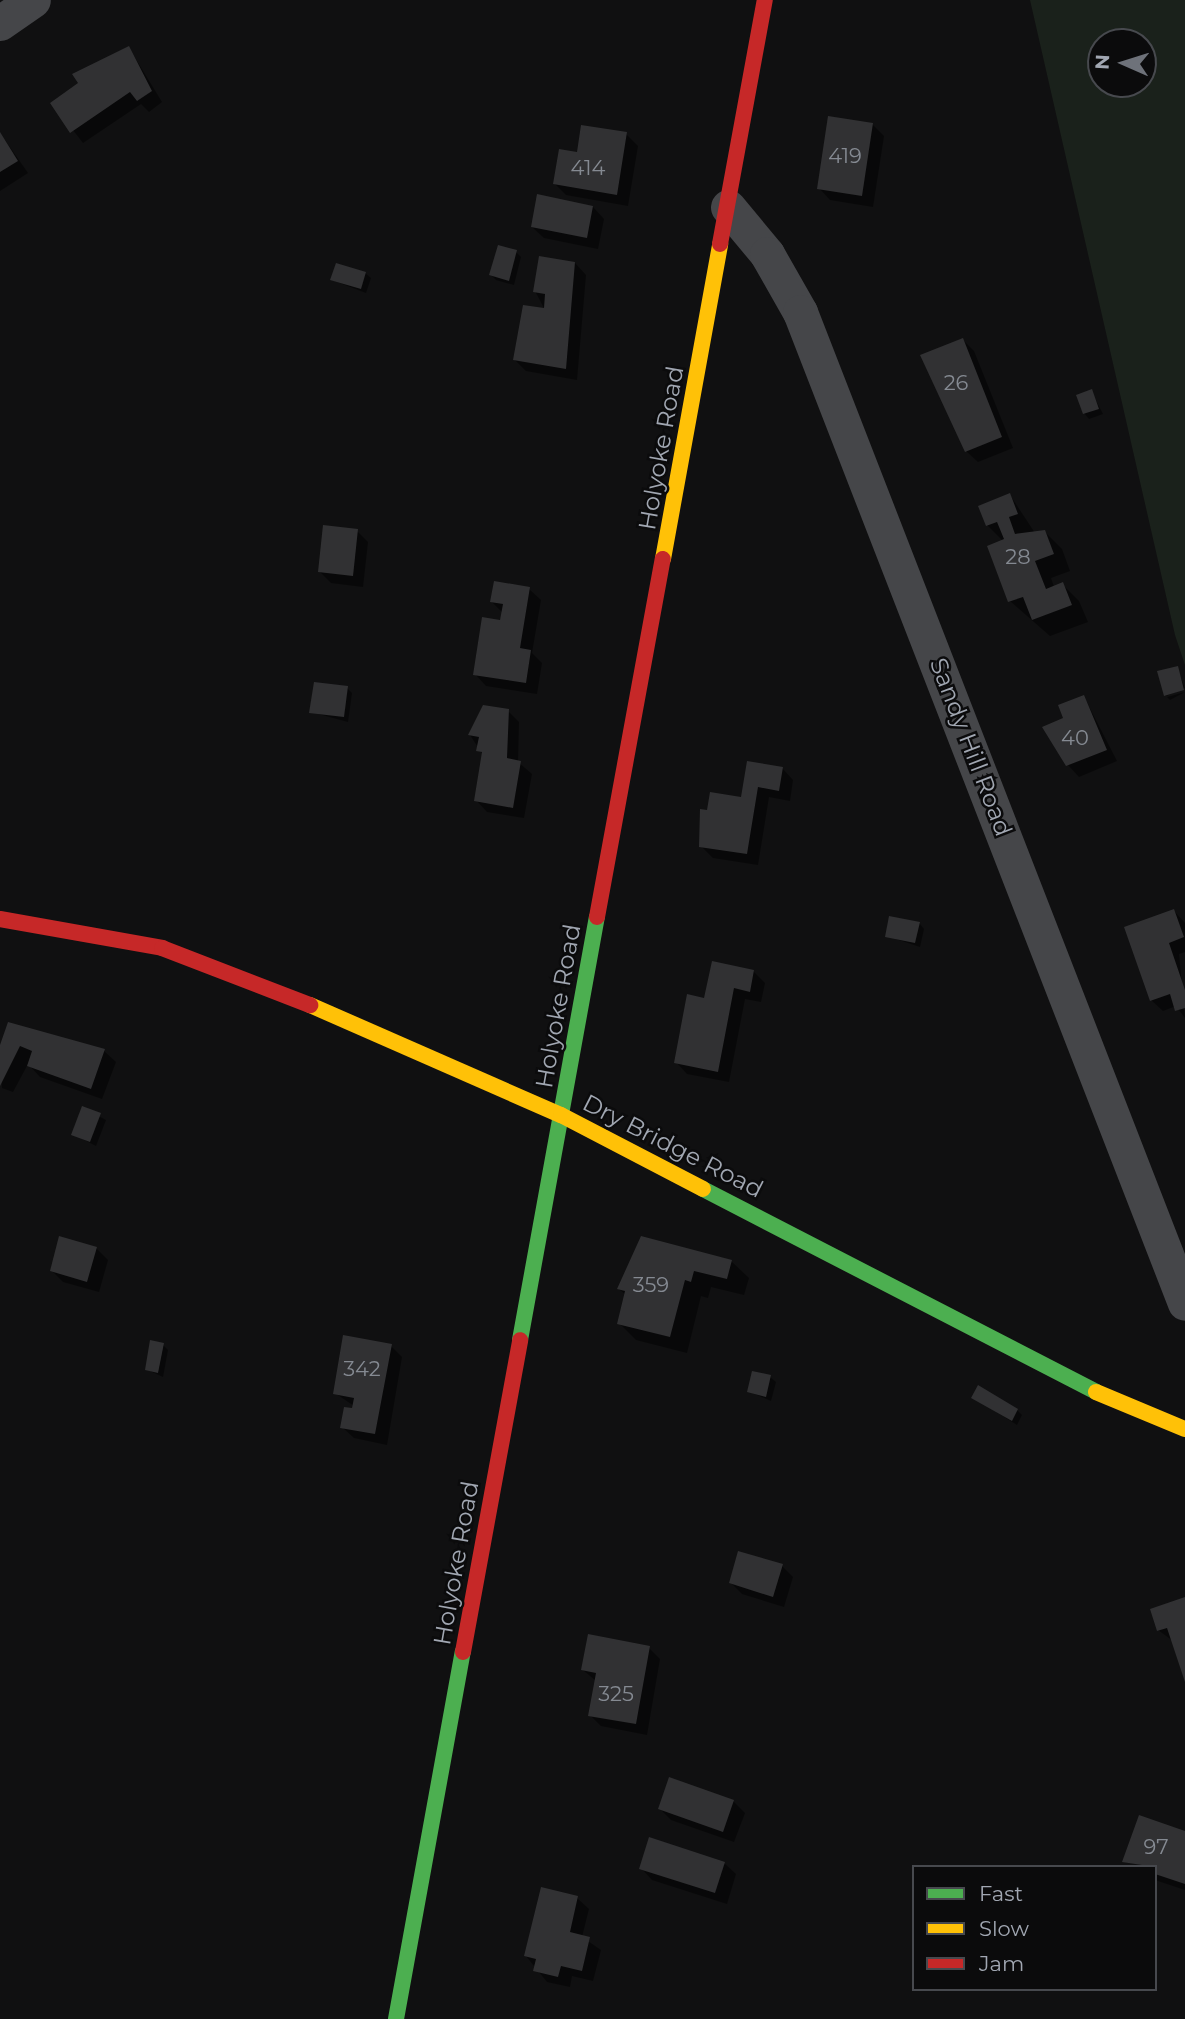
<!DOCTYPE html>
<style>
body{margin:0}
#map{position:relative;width:1185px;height:2019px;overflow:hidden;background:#101011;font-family:Montserrat,sans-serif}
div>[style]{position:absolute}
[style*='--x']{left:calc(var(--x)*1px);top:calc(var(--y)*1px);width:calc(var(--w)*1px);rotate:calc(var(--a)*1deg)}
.green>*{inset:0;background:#1a211b}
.shadow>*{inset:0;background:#0007}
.building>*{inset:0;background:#313133}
.street>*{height:35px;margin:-17.5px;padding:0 17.5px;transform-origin:17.5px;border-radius:17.5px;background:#454649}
.fast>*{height:16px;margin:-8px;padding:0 8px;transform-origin:8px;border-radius:8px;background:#4caf50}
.slow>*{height:16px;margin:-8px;padding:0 8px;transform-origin:8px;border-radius:8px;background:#ffc107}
.jam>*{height:16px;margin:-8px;padding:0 8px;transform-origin:8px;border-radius:8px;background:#c62828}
span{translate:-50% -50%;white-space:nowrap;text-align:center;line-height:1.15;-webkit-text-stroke:5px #0b0b0c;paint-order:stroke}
.number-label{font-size:21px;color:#858a92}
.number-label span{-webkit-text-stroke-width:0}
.street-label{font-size:24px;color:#a1a7b2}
.legend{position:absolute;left:912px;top:1865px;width:245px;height:126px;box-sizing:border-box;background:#0b0b0c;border:2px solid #47494e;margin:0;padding:9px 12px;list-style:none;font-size:21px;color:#a1a7b2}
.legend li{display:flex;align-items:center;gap:14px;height:35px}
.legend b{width:35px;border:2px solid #47494e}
.north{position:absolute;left:1087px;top:28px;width:70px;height:70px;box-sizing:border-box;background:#0b0b0c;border:2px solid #47494e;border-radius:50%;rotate:273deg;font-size:19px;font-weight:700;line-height:28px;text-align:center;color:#a1a7b2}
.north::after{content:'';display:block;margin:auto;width:24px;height:32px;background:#6e727a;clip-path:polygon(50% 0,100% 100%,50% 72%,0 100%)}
</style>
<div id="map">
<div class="green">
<i style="clip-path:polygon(evenodd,1030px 0,1185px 0,1185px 665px,1175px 635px,1030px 0,1101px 42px,1143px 42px,1143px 84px,1101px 84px,1101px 42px)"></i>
</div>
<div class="shadow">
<i style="clip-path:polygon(129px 48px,162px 102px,149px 112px,141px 104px,83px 143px,52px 103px)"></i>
<i style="clip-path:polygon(872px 124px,884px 136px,873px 207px,830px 200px,819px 188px)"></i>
<i style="clip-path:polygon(0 133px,28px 173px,0 191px)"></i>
<i style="clip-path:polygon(626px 134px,638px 146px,628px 206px,566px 195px,555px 184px,578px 154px)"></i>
<i style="clip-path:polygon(593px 207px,604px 219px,598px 249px,544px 238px,532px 227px)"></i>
<i style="clip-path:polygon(516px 252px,521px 257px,514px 285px,496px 280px,491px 275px)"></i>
<i style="clip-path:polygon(575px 263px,586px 275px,577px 380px,526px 371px,515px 360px,545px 310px,535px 291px)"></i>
<i style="clip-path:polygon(365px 273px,371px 278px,366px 293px,332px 280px)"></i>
<i style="clip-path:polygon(963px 340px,974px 351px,1013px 448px,978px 462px,966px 451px)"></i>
<i style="clip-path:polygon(1091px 391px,1103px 414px,1089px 419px,1084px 413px)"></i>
<i style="clip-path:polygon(1010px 495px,1035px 533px,1044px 531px,1062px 549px,1070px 571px,1051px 578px,1054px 587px,1062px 584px,1079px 601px,1088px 622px,1050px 636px,1010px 601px,1003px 541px,987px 525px)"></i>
<i style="clip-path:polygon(357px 531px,368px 542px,363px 587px,331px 583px,320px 572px)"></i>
<i style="clip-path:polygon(529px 589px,541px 600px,532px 653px,542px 663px,537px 694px,486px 686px,475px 674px,503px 613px,492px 602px)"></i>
<i style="clip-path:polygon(1177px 668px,1185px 688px,1166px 696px,1165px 695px)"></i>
<i style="clip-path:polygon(347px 688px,352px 693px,348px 722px,311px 712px)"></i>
<i style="clip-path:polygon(1185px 692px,1170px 700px,1167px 697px)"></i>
<i style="clip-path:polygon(1084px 697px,1117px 761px,1079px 777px,1068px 765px,1065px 719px)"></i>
<i style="clip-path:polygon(508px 711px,519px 722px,518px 762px,532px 774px,524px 818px,487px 812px,476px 800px,483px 755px,470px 735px)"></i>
<i style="clip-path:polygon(748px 763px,782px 768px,793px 780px,790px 801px,769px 797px,758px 865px,713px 858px,701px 846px,708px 812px,742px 799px)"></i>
<i style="clip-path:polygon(1174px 911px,1185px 923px,1185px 952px,1179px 954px,1185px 1018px,1176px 1006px,1163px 1011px,1151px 1000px)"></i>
<i style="clip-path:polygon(919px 923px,924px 929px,920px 947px,887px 936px)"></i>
<i style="clip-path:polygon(753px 971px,765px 983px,761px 1002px,745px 999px,729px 1082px,687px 1074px,676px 1062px,706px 1000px)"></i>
<i style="clip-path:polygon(9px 1024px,104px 1051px,116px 1062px,102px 1099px,40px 1077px,28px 1064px,13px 1092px,2px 1088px,0 1050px)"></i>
<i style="clip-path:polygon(83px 1108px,106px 1120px,96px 1146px,73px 1134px)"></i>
<i style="clip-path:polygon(96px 1248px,108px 1260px,99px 1292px,63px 1282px,52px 1271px)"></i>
<i style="clip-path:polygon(731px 1261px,749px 1278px,744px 1295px,711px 1287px,708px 1298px,701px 1296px,687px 1353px,636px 1340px,619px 1323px,626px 1295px,619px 1289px)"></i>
<i style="clip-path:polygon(163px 1345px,168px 1350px,163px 1377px,146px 1369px)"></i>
<i style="clip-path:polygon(391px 1346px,402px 1357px,387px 1445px,354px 1438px,342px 1427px,354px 1406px,335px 1393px)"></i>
<i style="clip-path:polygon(770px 1377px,776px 1382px,771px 1401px,748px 1391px)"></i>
<i style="clip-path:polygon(973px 1397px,1017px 1410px,1022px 1415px,1017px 1425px)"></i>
<i style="clip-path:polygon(782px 1566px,793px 1577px,784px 1607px,742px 1594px,731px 1583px)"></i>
<i style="clip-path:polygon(1185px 1599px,1185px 1678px,1173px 1641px,1158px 1630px)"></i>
<i style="clip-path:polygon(649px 1648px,660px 1659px,647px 1735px,601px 1726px,590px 1715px,596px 1681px,583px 1670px)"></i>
<i style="clip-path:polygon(733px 1801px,745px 1813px,734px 1842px,671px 1820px,660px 1809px)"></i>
<i style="clip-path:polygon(1185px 1832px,1185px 1890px,1155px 1880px,1155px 1867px,1125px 1862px)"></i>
<i style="clip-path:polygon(724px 1863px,736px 1874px,727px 1904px,652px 1880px,641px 1868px)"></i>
<i style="clip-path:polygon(577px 1898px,589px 1909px,582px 1937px,601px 1950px,593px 1981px,572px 1976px,570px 1987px,547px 1982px,526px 1956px)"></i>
</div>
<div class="building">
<i style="clip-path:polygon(129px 46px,152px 91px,137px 101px,130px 92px,70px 133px,50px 103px,78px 83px,72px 74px)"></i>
<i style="clip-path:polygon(828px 116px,873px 123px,862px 196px,817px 189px)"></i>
<i style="clip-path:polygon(581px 125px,627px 132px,617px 195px,553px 184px,559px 149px,577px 152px)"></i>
<i style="clip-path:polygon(0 132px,18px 161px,0 172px)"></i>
<i style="clip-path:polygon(537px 194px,593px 206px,587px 238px,531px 227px)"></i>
<i style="clip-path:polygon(498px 245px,517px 250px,509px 281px,489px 275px)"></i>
<i style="clip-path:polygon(539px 256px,575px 262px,566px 369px,513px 360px,523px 305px,544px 308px,545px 294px,533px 292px)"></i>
<i style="clip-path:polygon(336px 263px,366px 272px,361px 289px,330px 280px)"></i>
<i style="clip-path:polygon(963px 338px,1002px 437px,965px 452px,920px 355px)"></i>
<i style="clip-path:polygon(1092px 389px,1099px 409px,1083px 414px,1076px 395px)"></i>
<i style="clip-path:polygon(1010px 493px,1018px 514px,1009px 517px,1015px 534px,1045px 530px,1054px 554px,1035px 561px,1046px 589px,1063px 582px,1072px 605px,1032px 620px,1023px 597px,1008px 602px,987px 546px,1004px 539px,997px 522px,986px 526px,978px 506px)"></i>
<i style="clip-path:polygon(323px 525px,358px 529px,353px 576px,318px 572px)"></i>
<i style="clip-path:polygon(494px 581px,530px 587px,520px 648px,531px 650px,526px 683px,473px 675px,482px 617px,500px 620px,503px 604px,490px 602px)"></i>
<i style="clip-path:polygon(1178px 666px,1184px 690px,1164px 696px,1157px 671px)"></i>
<i style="clip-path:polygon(314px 682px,348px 686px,344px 717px,309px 713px)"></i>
<i style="clip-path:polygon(1084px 695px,1107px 750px,1066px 766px,1042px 727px,1063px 718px,1058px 705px)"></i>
<i style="clip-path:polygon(483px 705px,509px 709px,507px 758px,521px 761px,513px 808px,474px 801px,482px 752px,476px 751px,479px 737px,468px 735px)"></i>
<i style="clip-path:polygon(747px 761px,783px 767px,779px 791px,758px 787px,747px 854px,699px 847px,700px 809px,707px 810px,710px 792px,741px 797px)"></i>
<i style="clip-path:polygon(1174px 909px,1184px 937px,1169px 943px,1185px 990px,1185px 1008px,1175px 1011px,1170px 994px,1150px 1001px,1124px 927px)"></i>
<i style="clip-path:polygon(889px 916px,920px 922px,915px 943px,885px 937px)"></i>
<i style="clip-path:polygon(712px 961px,754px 970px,750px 992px,734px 988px,718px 1072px,674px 1063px,687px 994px,704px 998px)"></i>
<i style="clip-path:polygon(8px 1022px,105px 1049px,91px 1089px,27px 1066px,32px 1051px,20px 1046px,0 1086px,0 1045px)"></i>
<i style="clip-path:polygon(82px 1106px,101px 1113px,90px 1142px,71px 1135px)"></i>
<i style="clip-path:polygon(59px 1236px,97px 1247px,87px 1282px,50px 1271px)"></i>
<i style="clip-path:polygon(641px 1236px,732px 1260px,727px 1279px,694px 1271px,691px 1282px,685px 1280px,670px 1337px,617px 1324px,625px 1291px,617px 1289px)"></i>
<i style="clip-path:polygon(343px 1335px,392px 1344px,375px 1434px,340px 1428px,344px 1407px,352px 1408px,354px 1398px,333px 1394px)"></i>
<i style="clip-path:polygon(150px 1340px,164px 1343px,158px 1373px,145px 1370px)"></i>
<i style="clip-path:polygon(752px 1371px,771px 1375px,766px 1397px,747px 1392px)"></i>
<i style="clip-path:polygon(978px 1385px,1018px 1409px,1012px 1421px,971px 1398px)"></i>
<i style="clip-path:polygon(738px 1551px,783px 1564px,773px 1597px,729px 1583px)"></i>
<i style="clip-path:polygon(1185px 1597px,1185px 1682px,1167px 1628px,1157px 1631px,1150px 1609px)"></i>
<i style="clip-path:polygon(588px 1634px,650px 1646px,636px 1724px,588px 1716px,596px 1673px,581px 1670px)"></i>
<i style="clip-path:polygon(669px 1777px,734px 1800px,723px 1832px,658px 1809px)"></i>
<i style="clip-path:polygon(1139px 1815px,1185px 1831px,1185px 1884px,1155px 1874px,1155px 1867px,1122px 1862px)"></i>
<i style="clip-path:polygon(649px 1837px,725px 1862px,715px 1893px,639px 1869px)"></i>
<i style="clip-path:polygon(541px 1887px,578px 1896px,570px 1932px,590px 1937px,582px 1971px,561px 1966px,558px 1977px,533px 1971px,536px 1959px,524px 1956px)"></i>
</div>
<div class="street">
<i style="--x:0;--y:23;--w:40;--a:-34.9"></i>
<i style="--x:728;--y:207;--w:61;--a:50.3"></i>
<i style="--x:767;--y:254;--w:67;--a:60.4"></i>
<i style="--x:800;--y:312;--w:1063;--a:68.77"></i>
</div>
<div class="fast">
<i style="--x:703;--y:1189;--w:442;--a:27.3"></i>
<i style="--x:520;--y:1340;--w:430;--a:-79.7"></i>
<i style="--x:396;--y:2019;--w:373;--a:-79.7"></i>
</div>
<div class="slow">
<i style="--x:663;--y:559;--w:320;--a:-79.7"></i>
<i style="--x:310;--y:1005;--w:274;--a:23.7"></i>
<i style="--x:561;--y:1115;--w:160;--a:27.5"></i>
<i style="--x:1096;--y:1392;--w:96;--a:22.6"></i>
</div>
<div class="jam">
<i style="--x:720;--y:244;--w:248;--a:-79.6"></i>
<i style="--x:597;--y:917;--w:364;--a:-79.6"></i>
<i style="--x:0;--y:919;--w:165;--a:10.1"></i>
<i style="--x:162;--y:948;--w:159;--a:21.1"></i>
<i style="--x:463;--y:1652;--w:317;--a:-79.6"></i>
</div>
<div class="number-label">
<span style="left:845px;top:156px">419</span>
<span style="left:588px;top:168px">414</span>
<span style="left:956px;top:383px">26</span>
<span style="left:1018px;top:557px">28</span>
<span style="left:1075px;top:738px">40</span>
<span style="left:651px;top:1285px">359</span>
<span style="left:362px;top:1369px">342</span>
<span style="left:616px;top:1694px">325</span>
<span style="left:1156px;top:1847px">97</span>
</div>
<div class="street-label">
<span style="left:661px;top:448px;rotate:-80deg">Holyoke Road</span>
<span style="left:971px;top:747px;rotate:69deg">Sandy Hill Road</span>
<span style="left:558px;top:1006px;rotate:-80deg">Holyoke Road</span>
<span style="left:673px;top:1146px;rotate:27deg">Dry Bridge Road</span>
<span style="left:456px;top:1563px;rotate:-80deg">Holyoke Road</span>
</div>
<ul class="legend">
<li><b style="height:9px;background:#4caf50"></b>Fast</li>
<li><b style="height:9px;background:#ffc107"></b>Slow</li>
<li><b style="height:9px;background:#c62828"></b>Jam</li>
</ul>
<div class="north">N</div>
</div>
